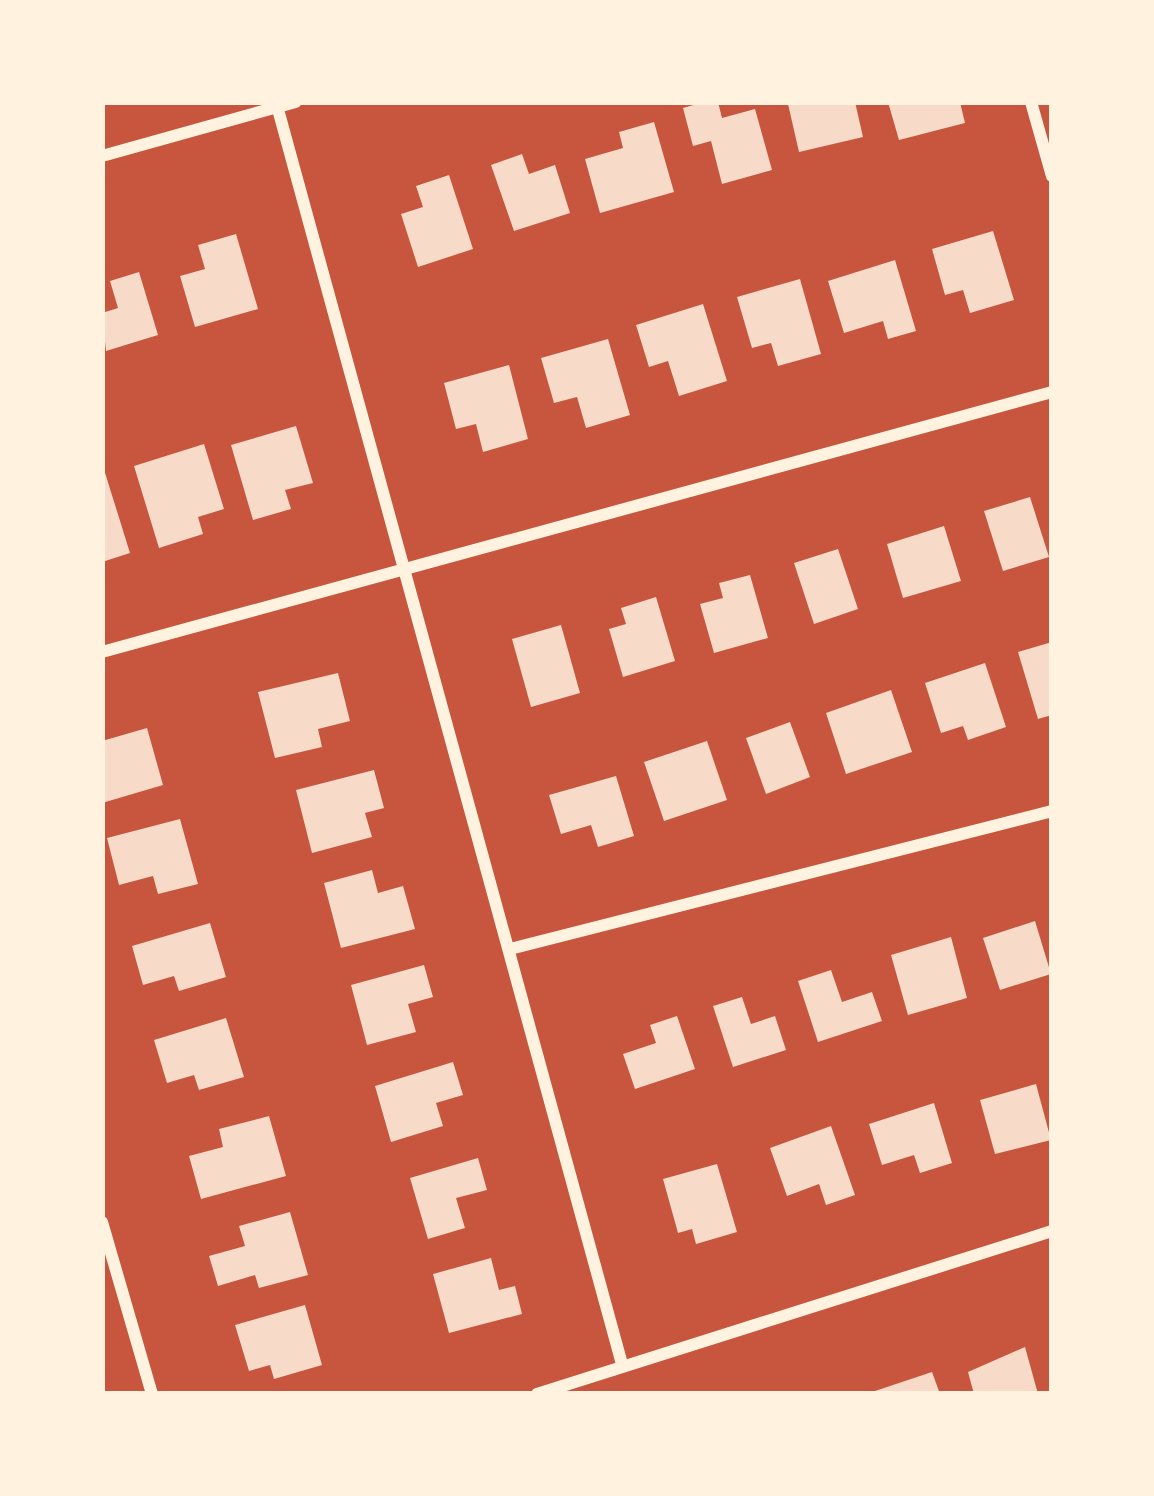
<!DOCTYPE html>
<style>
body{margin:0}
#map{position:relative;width:1154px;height:1496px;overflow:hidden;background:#c8553d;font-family:"Titillium Web",sans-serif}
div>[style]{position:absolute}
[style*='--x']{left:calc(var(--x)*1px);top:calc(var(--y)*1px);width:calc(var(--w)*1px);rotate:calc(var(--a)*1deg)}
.building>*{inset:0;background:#f7dbc8}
.minor>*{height:12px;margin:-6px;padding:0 6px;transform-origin:6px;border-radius:6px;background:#fff3e0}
span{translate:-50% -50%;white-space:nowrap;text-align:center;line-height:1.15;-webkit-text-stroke:10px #fff3e0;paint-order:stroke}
.frame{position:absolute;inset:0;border:105px solid #fff3e0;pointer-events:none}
</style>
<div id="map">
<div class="building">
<i style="clip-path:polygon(704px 102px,718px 102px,722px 118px,755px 109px,772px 170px,722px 184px,711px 141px,693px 146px,683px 108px)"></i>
<i style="clip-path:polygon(855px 102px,863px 137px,799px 152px,788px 104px)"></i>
<i style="clip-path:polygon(888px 102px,960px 102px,965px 123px,899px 140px)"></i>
<i style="clip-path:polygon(654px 122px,674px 192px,600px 213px,585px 159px,623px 148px,619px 132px)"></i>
<i style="clip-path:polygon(522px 154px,529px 174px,555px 165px,570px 213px,514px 231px,491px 165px)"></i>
<i style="clip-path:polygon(449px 175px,473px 249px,418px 267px,401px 214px,423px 207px,416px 186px)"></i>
<i style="clip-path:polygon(993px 231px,1014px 300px,970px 313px,963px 290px,945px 295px,932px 249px)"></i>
<i style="clip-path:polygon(236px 234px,258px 309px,195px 327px,180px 276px,205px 269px,198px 245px)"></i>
<i style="clip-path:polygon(895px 260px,916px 331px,888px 339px,883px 321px,844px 333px,828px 281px)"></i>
<i style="clip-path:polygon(139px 272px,158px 335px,106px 351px,102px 313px,118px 308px,110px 281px)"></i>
<i style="clip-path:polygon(800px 279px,821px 354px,778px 366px,771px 343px,752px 348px,737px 297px)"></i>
<i style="clip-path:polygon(703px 304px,727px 381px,679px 396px,668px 361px,649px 367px,636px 325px)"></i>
<i style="clip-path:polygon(608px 339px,630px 415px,586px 428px,577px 397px,554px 403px,541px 358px)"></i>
<i style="clip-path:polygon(509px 365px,528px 439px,483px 452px,476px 424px,456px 429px,444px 383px)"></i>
<i style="clip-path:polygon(296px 426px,313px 483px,285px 490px,291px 509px,253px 520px,231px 445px)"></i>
<i style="clip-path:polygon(204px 444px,224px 509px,198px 517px,203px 534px,159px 548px,134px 466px)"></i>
<i style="clip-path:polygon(102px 463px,130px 553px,102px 562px)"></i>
<i style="clip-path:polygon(1030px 497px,1049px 557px,1003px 571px,984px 511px)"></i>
<i style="clip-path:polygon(944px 526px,961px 581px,903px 598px,887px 544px)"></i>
<i style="clip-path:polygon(838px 549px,858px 609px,814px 624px,794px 563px)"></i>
<i style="clip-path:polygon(750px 575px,768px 638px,714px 653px,700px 604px,723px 598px,719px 583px)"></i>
<i style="clip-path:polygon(656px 597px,675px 661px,623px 677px,609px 629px,626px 624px,621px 608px)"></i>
<i style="clip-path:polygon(561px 625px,580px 693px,531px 707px,512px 639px)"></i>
<i style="clip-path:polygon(1052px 642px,1052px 715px,1038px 719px,1018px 652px)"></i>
<i style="clip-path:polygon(985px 663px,1006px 727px,968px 740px,963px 726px,941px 733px,925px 683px)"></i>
<i style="clip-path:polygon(338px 673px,350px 721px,318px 729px,322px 747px,275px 758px,258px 692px)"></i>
<i style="clip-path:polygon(891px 690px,912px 752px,846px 774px,826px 713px)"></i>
<i style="clip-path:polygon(790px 722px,810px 777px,766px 794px,746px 738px)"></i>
<i style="clip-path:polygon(147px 728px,163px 785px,102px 803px,102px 741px)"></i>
<i style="clip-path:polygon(707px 741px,727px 800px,664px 821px,644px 762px)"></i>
<i style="clip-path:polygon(374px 770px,384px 808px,365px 813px,372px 837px,312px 853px,296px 790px)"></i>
<i style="clip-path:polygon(616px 776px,634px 836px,598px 847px,591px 825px,561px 834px,549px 795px)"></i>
<i style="clip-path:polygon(180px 819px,198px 884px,158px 894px,153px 876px,119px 885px,107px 838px)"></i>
<i style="clip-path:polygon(372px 870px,378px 893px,403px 886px,415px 929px,341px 948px,324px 883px)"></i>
<i style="clip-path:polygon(1035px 921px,1051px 974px,1000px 990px,983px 938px)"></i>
<i style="clip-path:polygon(210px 923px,226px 977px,179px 991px,174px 976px,143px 985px,132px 946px)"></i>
<i style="clip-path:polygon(951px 937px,967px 998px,908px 1015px,891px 955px)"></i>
<i style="clip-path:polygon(424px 965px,433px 997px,408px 1004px,416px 1032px,367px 1045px,351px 985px)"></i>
<i style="clip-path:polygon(831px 970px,842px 1002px,872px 992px,882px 1021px,818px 1042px,798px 981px)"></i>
<i style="clip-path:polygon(742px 997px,751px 1024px,775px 1016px,786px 1050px,733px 1067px,713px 1006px)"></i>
<i style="clip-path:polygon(677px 1016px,695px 1069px,635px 1089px,623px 1054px,656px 1043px,650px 1025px)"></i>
<i style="clip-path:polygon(226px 1018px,244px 1077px,199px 1090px,194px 1075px,167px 1083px,154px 1040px)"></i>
<i style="clip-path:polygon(453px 1062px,463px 1095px,436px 1103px,443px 1126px,391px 1142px,375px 1086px)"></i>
<i style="clip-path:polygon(1036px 1084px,1051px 1140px,995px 1154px,980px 1100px)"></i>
<i style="clip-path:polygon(934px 1103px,952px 1163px,920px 1173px,914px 1155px,882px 1165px,869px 1124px)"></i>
<i style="clip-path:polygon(269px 1116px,286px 1176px,201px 1199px,189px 1156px,223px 1147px,219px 1129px)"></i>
<i style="clip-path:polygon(831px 1126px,855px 1195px,826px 1205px,819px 1184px,787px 1196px,770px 1148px)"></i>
<i style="clip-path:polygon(478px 1158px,487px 1190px,456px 1198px,465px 1228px,428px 1239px,410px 1178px)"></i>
<i style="clip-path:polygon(717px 1164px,737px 1232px,696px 1244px,692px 1229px,678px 1233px,663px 1179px)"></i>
<i style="clip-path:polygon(290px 1212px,308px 1275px,259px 1288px,255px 1275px,218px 1286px,209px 1256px,245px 1246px,239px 1226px)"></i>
<i style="clip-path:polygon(491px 1258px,499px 1290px,515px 1286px,522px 1314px,449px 1333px,433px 1274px)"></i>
<i style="clip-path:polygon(305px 1305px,322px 1365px,274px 1379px,270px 1365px,249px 1371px,235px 1325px)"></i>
<i style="clip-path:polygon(1025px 1347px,1038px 1394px,974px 1394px,968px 1372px)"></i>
<i style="clip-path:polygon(932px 1372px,940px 1394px,869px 1394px,869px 1393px)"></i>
</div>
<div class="minor">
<i style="--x:276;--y:102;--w:1309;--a:74.67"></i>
<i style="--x:1031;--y:102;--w:77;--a:74.2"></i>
<i style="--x:102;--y:156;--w:201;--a:-15.6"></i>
<i style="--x:102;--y:652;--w:985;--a:-15.31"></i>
<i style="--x:510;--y:949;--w:559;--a:-14.28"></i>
<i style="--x:102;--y:1222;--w:179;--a:73.8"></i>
<i style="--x:537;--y:1394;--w:540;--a:-17.56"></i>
</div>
<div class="frame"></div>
</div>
